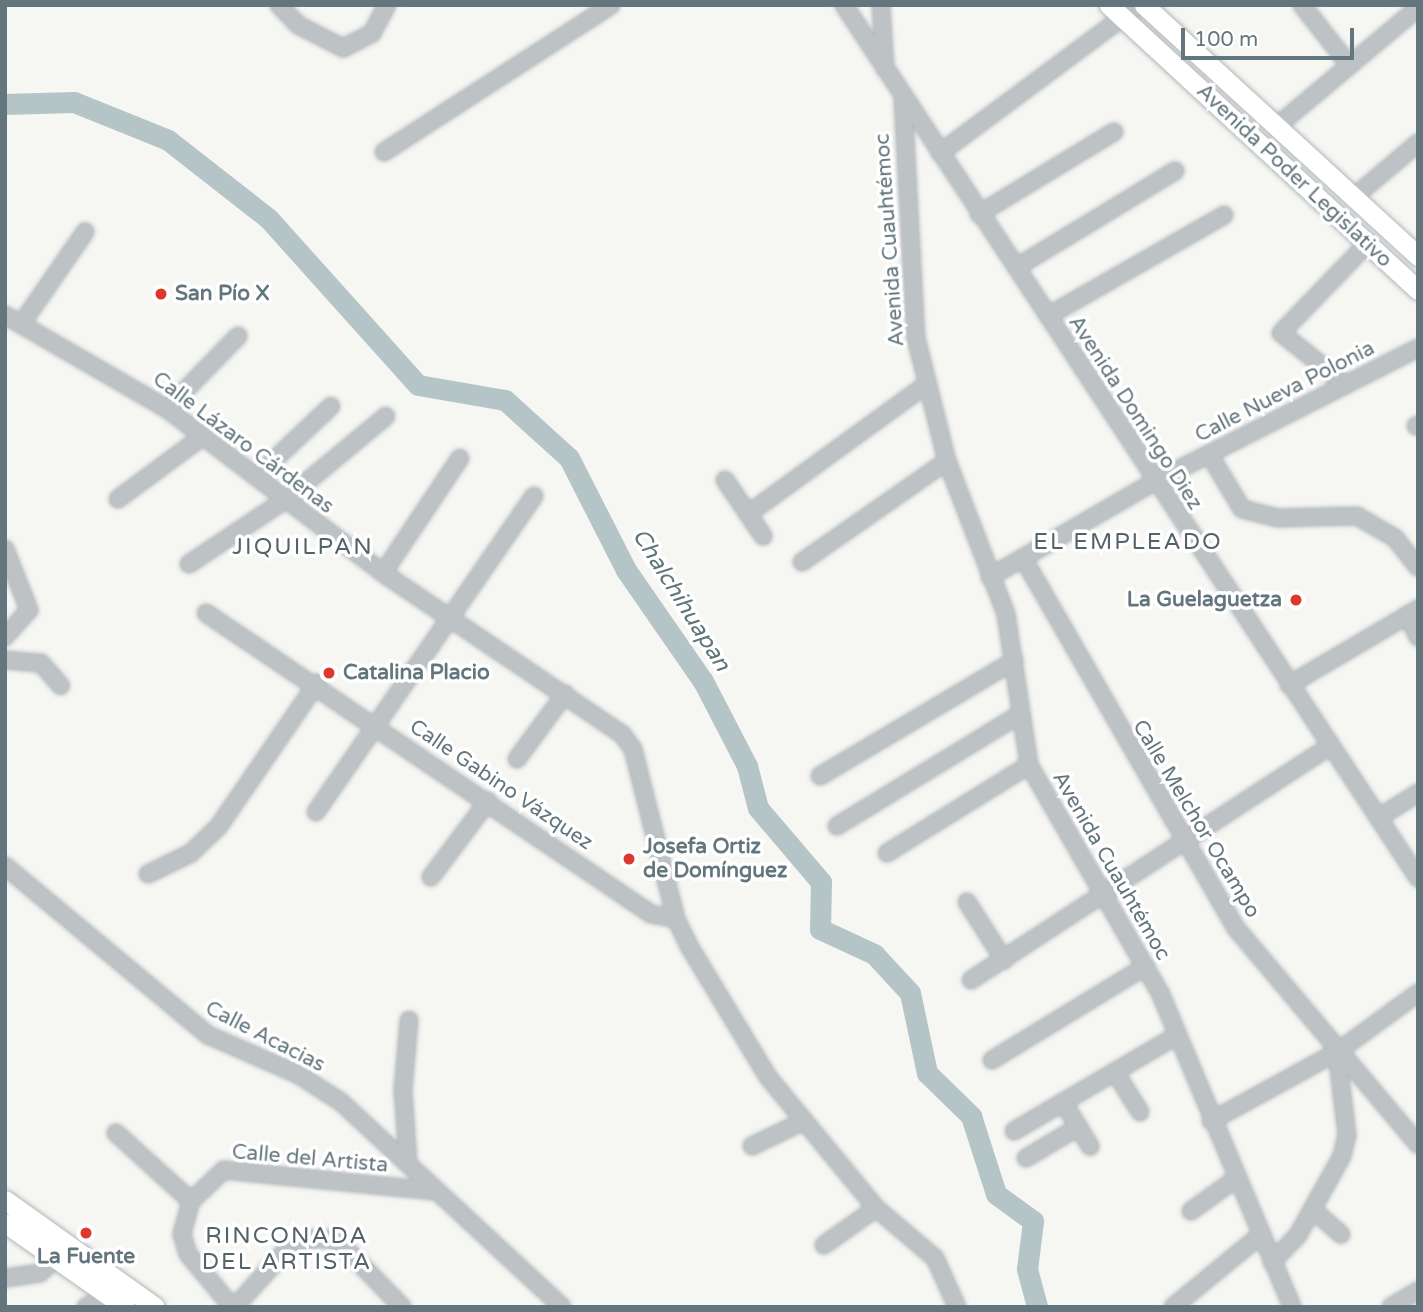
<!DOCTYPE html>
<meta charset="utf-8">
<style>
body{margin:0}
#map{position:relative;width:1423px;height:1312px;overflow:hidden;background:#f6f6f3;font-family:"Varela Round",sans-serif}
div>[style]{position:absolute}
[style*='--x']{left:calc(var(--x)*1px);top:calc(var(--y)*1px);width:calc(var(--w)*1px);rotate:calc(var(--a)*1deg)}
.river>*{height:21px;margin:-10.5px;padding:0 10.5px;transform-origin:10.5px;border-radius:10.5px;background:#b5c4c6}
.roads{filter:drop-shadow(0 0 2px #b1b7ba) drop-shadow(0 0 2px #b1b7ba)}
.minor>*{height:16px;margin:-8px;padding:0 8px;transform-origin:8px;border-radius:8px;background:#bdc3c5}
.major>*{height:19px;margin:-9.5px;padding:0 9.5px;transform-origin:9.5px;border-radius:9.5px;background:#fff}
.dots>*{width:19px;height:19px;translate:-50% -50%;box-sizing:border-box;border:4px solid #fff;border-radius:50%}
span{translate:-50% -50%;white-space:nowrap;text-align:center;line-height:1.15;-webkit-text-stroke:7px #fff;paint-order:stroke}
.street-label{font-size:21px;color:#63767d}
.poi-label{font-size:21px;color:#63767d;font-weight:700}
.left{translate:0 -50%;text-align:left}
.right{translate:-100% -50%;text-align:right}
.neighbourhood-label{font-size:23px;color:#546368;letter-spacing:2px}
.water-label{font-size:23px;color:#5e7678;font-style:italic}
.frame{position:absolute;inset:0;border:7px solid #63767d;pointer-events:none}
.scale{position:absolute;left:1181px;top:28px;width:173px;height:32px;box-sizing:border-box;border:4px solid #63767d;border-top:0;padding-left:9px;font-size:21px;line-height:24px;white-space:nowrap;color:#63767d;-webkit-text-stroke:5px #fff;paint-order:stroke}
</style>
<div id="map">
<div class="river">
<i style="--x:5;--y:104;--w:69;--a:-1.7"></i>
<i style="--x:74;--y:102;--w:101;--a:22"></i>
<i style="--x:168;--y:140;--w:127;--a:38"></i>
<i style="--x:268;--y:218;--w:224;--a:48.1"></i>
<i style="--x:418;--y:385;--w:88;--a:9.8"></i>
<i style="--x:505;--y:400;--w:86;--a:42.2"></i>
<i style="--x:569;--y:458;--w:126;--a:63"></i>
<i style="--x:626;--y:570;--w:135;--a:55.3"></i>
<i style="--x:703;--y:681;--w:96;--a:62.6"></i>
<i style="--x:747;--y:766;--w:43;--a:75.3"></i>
<i style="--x:758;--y:808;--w:97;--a:49.6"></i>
<i style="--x:821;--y:882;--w:47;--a:91.2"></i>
<i style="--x:820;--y:929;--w:60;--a:24.8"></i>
<i style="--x:874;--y:954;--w:53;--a:47.3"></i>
<i style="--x:910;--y:993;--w:82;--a:78"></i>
<i style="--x:927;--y:1073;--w:62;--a:44.3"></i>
<i style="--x:971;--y:1116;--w:82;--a:72.2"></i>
<i style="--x:996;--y:1194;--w:46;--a:36.1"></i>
<i style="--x:1033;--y:1221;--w:48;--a:97.1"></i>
<i style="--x:1027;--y:1269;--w:39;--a:75"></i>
</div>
<div class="roads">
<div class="minor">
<i style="--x:279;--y:5;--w:28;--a:46"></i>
<i style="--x:298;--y:25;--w:51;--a:27.1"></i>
<i style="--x:343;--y:48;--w:33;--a:-27"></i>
<i style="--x:372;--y:33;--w:32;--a:-62"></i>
<i style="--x:844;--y:5;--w:1045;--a:56.67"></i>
<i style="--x:881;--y:5;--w:64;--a:86.4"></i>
<i style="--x:1302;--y:5;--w:76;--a:51.9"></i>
<i style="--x:903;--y:100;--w:238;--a:86.9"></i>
<i style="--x:916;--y:338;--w:127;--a:75.9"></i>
<i style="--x:947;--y:461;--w:164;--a:68.9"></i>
<i style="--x:1006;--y:614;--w:153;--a:81.3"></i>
<i style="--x:1029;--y:765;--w:265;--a:60.1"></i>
<i style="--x:1161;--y:995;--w:338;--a:67.2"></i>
<i style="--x:1276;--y:127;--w:185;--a:-40"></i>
<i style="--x:384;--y:152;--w:270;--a:-32.9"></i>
<i style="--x:940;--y:153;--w:248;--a:-36.6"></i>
<i style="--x:1354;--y:197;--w:84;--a:-40.2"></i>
<i style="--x:979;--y:214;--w:158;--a:-31.3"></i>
<i style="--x:1017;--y:267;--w:185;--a:-31.3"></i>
<i style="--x:5;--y:315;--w:187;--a:30.1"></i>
<i style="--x:167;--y:409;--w:271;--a:37.2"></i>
<i style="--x:383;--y:573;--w:288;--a:34"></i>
<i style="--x:622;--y:734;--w:19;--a:54"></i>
<i style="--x:633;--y:749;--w:175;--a:75.8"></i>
<i style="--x:676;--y:919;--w:30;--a:64"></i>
<i style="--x:689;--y:946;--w:153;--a:58.9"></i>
<i style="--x:768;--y:1077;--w:170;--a:50.5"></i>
<i style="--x:876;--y:1208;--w:77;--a:40.3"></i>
<i style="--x:935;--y:1258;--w:54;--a:65.8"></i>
<i style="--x:1048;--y:316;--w:203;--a:-29.8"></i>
<i style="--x:22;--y:323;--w:111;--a:-55.3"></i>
<i style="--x:1346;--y:385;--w:83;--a:-141.3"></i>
<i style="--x:1281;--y:333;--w:124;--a:-46"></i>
<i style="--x:167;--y:409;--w:102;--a:-45.8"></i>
<i style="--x:1416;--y:426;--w:2;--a:-27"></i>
<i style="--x:1209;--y:454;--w:64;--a:59"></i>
<i style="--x:1242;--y:509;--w:38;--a:14"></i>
<i style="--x:1279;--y:518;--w:78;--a:-1.5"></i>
<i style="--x:1357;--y:516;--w:44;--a:30.1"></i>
<i style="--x:1395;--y:538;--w:37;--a:52"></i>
<i style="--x:256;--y:477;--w:103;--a:-43.4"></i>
<i style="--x:725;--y:480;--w:68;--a:55.8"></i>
<i style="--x:118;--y:499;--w:106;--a:-36.5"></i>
<i style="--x:748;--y:514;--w:221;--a:-36"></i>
<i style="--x:5;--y:549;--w:66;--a:68.5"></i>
<i style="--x:29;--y:610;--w:36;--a:132"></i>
<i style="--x:1023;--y:558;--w:426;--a:60.1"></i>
<i style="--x:1235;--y:927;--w:284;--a:49.9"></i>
<i style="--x:802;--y:562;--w:177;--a:-34.9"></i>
<i style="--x:189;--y:564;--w:115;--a:-33.7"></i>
<i style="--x:285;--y:500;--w:131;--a:-39.7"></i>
<i style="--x:383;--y:573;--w:138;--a:-56.2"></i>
<i style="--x:990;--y:577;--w:190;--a:-30.1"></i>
<i style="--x:1154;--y:482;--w:296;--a:-26.9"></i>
<i style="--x:206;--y:613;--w:537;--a:34.07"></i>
<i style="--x:651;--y:914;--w:25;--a:11"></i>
<i style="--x:1407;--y:615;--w:25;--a:63"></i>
<i style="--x:5;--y:660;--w:36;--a:5"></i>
<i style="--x:41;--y:663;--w:30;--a:49"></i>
<i style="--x:1289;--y:685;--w:150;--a:-30.5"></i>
<i style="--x:517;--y:759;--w:81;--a:-53.6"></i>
<i style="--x:820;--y:776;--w:226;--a:-30.7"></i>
<i style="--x:316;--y:812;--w:384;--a:-55.4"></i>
<i style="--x:1378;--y:818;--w:47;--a:-32"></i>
<i style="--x:837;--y:826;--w:213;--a:-31.4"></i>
<i style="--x:887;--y:853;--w:167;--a:-31.8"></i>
<i style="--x:5;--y:866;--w:264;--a:39.8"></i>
<i style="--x:208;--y:1035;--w:99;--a:23.7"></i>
<i style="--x:299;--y:1075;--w:50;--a:32.7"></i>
<i style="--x:341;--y:1102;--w:301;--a:42.8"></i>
<i style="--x:148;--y:874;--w:48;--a:-26"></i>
<i style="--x:191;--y:853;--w:39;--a:-44"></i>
<i style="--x:219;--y:826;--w:173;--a:-55.6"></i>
<i style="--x:431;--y:877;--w:95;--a:-53.1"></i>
<i style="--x:967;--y:902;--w:69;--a:57.5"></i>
<i style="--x:971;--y:980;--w:429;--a:-33.1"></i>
<i style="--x:992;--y:1060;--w:180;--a:-31.4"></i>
<i style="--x:1115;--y:1072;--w:47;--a:58"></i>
<i style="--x:1063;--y:1102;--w:52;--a:58.5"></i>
<i style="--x:1211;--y:1121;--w:144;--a:-28.7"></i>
<i style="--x:1337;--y:1052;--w:100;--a:-36.1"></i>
<i style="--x:1014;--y:1131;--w:188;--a:-30.4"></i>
<i style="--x:116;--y:1133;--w:101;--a:42.2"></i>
<i style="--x:752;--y:1146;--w:58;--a:-25.7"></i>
<i style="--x:1026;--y:1158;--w:61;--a:-30.8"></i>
<i style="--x:408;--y:1163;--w:73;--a:-93.9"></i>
<i style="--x:403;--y:1090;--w:70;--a:-85.1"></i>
<i style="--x:1313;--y:1210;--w:37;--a:41"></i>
<i style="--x:1191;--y:1211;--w:57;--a:-35.7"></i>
<i style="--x:824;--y:1245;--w:64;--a:-35.4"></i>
<i style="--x:1272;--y:1262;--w:37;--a:-46"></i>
<i style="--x:1298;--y:1235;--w:90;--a:-60.9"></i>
<i style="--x:1342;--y:1156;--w:22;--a:-77"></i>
<i style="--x:1347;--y:1135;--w:84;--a:-96.9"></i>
<i style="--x:5;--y:1278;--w:35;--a:-8"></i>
<i style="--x:40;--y:1273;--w:33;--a:-43"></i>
<i style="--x:86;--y:1307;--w:25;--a:-27"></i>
<i style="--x:232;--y:1307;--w:69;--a:-129.7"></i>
<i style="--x:188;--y:1254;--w:21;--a:-107"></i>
<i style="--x:182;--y:1234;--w:34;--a:-75"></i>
<i style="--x:191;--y:1201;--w:45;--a:-43.2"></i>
<i style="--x:224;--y:1170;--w:212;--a:5.7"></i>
<i style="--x:235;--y:1307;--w:78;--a:-48.1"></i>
<i style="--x:287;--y:1249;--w:24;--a:-24"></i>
<i style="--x:309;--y:1239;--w:22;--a:0"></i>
<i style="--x:331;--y:1239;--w:21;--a:35"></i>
<i style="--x:348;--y:1251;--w:78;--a:46"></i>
<i style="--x:1173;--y:1307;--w:115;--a:-39.4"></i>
<i style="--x:1391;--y:1307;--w:31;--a:-31"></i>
</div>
<div class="major">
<i style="--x:1109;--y:5;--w:420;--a:42.7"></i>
<i style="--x:1144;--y:5;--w:372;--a:42.5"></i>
<i style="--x:5;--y:1200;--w:184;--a:35.5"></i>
<i style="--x:5;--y:1223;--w:146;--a:35"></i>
</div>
</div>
<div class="dots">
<i style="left:161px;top:294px;background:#db382e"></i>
<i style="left:1296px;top:600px;background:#db382e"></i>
<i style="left:329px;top:673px;background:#db382e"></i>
<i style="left:629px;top:859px;background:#db382e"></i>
<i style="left:86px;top:1233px;background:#db382e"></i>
</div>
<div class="street-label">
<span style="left:1294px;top:176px;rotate:43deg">Avenida Poder Legislativo</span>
<span style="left:890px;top:240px;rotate:-94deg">Avenida Cuauhtémoc</span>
<span style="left:1285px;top:392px;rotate:-27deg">Calle Nueva Polonia</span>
<span style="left:1135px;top:413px;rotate:57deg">Avenida Domingo Diez</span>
<span style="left:243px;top:443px;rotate:37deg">Calle Lázaro Cárdenas</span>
<span style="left:501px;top:785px;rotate:34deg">Calle Gabino Vázquez</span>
<span style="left:1196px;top:819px;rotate:59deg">Calle Melchor Ocampo</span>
<span style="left:1111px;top:866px;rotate:60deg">Avenida Cuauhtémoc</span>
<span style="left:265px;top:1037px;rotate:27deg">Calle Acacias</span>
<span style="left:310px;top:1159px;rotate:5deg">Calle del Artista</span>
</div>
<div class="poi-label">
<span class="left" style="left:175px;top:294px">San Pío X</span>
<span class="right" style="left:1282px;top:600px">La Guelaguetza</span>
<span class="left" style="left:343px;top:673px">Catalina Placio</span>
<span class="left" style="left:643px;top:859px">Josefa Ortiz<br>de Domínguez</span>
<span style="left:86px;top:1257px">La Fuente</span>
</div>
<div class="neighbourhood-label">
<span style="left:1128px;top:542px">EL EMPLEADO</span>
<span style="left:303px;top:547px">JIQUILPAN</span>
<span style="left:287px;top:1249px">RINCONADA<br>DEL ARTISTA</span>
</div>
<div class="water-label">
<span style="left:681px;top:600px;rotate:58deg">Chalchihuapan</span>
</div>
<div class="frame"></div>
<div class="scale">100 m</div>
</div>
